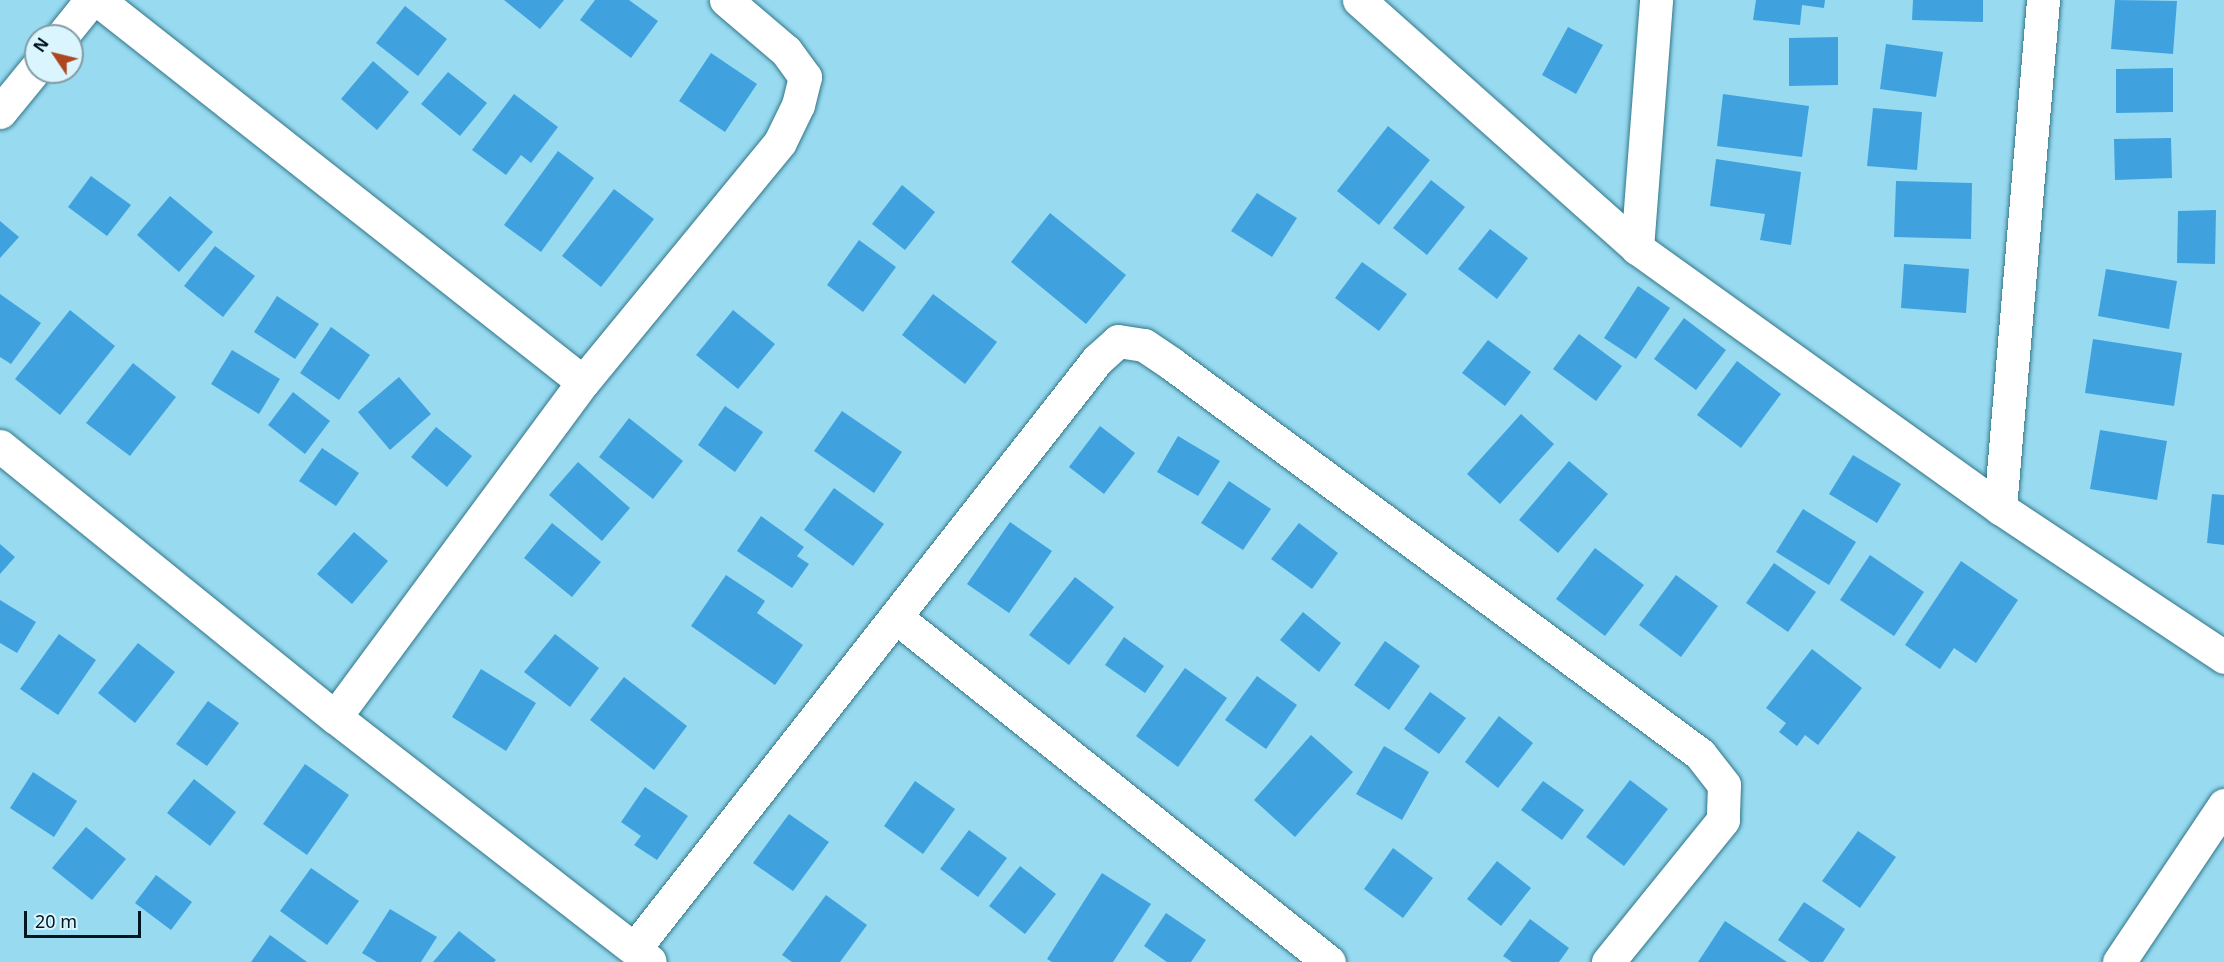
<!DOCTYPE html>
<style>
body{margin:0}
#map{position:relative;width:2224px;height:962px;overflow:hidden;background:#98dbf1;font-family:"Noto Sans",sans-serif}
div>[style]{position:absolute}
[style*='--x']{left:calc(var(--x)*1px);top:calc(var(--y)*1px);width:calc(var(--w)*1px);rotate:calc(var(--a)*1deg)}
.building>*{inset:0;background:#3fa2df}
.roads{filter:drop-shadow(0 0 2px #327689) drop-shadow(0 0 2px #327689)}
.minor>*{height:33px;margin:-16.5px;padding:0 16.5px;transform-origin:16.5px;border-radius:16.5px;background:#fff}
span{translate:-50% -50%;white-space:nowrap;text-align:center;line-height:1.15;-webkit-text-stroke:4.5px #dbf5fe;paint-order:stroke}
.north{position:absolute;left:24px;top:24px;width:60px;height:60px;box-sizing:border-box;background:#dbf5fe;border:2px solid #839ca5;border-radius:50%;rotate:305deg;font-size:16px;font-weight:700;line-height:24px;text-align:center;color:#00171f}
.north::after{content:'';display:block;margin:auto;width:21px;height:27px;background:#ae4720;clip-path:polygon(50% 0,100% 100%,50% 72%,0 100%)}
.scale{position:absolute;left:24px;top:911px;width:117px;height:27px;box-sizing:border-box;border:3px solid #00171f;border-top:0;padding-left:8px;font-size:18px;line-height:21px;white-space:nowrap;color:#00171f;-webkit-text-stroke:4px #dbf5fe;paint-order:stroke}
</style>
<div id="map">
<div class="building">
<i style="clip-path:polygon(504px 0,564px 0,540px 29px)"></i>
<i style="clip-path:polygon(595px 0,629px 0,658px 21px,631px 58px,580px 20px)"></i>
<i style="clip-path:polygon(1756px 0,1825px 0,1824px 8px,1802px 5px,1800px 25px,1753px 20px)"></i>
<i style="clip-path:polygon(1913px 0,1983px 0,1983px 22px,1912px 20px)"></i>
<i style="clip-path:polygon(2115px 0,2177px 1px,2173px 54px,2111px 49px)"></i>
<i style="clip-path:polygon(405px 6px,447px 39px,418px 76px,376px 43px)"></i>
<i style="clip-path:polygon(1568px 27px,1603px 45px,1576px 94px,1542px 75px)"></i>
<i style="clip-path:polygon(1838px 37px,1838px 85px,1789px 86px,1789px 38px)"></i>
<i style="clip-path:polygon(1886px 44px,1943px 52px,1936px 97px,1880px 89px)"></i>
<i style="clip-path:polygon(711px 53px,757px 84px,725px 132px,679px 101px)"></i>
<i style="clip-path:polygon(373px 61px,409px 92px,377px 130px,341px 99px)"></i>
<i style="clip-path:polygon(2173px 68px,2173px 112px,2116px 113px,2116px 69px)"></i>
<i style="clip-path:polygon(448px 72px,487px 103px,460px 136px,421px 104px)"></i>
<i style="clip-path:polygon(514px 94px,558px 127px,531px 163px,521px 155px,506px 175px,472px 150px)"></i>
<i style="clip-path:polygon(1723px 94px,1809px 106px,1802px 157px,1717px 146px)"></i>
<i style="clip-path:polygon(1873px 108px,1922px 112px,1917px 170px,1867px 166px)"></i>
<i style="clip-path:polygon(1388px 126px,1430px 160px,1379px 225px,1337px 191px)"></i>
<i style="clip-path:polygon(2171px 138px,2172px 178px,2115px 180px,2114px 139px)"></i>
<i style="clip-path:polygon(558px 151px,594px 178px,541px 252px,504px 225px)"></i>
<i style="clip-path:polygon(1716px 159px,1801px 172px,1791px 245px,1760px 240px,1765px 214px,1710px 206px)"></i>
<i style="clip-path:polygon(91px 176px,131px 205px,107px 236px,68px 207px)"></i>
<i style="clip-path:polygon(1431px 180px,1465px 207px,1427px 255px,1393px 228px)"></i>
<i style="clip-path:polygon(1896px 181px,1972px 183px,1971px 239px,1894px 237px)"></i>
<i style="clip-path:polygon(902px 185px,935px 212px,905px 250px,872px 224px)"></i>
<i style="clip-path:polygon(614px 189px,654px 219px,601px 287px,562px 256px)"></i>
<i style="clip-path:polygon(1257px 193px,1297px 218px,1272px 257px,1231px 231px)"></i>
<i style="clip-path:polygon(170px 196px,213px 232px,179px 272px,137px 235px)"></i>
<i style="clip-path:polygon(2216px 210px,2215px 264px,2177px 263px,2178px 211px)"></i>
<i style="clip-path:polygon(1050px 213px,1126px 275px,1086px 324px,1011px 262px)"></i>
<i style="clip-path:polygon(0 221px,19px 237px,0 258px)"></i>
<i style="clip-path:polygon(1490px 229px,1528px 258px,1497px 299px,1458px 269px)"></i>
<i style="clip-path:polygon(859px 240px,896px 267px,863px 312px,827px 285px)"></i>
<i style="clip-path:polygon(215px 246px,255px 276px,223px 317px,184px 286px)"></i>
<i style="clip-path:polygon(1362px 262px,1407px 294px,1379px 331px,1335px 298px)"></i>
<i style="clip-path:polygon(1904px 264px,1969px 269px,1966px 313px,1901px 308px)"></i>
<i style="clip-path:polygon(2106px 269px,2177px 281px,2169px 329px,2098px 316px)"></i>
<i style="clip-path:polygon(1638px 286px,1670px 308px,1636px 359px,1604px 338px)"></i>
<i style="clip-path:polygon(0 294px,41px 323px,11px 364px,0 357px)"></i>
<i style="clip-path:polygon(933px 294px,997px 342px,965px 384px,902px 335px)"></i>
<i style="clip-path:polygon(277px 296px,319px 324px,295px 359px,254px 332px)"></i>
<i style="clip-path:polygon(70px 310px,115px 346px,60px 415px,15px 379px)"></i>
<i style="clip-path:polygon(733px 310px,775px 344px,738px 389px,696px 355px)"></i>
<i style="clip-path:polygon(1684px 318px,1726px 350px,1696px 390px,1654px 359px)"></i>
<i style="clip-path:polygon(331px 327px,370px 355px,339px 400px,300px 373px)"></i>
<i style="clip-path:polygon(1579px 334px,1622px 366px,1596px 401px,1553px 369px)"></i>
<i style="clip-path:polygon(2093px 339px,2182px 353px,2174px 406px,2085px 393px)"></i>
<i style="clip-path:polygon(1488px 340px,1531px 372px,1505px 406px,1462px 373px)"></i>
<i style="clip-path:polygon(232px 350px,280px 379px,259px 414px,211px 384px)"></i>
<i style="clip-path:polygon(1737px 361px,1781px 394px,1741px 448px,1697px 415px)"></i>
<i style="clip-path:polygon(133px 363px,176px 397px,130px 456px,86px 423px)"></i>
<i style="clip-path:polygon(399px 377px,431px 414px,390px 450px,358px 412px)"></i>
<i style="clip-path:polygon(293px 392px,330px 421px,305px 454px,268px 425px)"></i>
<i style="clip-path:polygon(725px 406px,763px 432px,735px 472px,698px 445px)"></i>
<i style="clip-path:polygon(842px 411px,902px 452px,874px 493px,814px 451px)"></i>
<i style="clip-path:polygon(1521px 414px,1554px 444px,1500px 504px,1467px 474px)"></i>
<i style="clip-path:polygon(629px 418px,683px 461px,653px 499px,599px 457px)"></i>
<i style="clip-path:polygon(1100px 426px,1135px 453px,1104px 494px,1069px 467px)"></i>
<i style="clip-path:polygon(436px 427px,472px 456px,447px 487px,411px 457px)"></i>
<i style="clip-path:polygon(2100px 430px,2167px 441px,2157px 500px,2090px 489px)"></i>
<i style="clip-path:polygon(1178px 436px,1220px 461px,1198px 496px,1157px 472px)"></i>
<i style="clip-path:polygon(322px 448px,359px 473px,336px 506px,299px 481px)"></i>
<i style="clip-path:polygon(1853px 455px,1901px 484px,1877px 523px,1829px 494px)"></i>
<i style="clip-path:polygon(1569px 461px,1608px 494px,1558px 553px,1519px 520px)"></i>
<i style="clip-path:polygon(578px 462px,630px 508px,602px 541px,549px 495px)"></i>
<i style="clip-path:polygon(1229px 481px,1271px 509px,1243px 550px,1201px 523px)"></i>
<i style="clip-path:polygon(834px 488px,884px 524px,853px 566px,804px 530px)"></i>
<i style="clip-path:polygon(2212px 494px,2224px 495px,2224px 545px,2207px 543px)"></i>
<i style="clip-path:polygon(1803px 509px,1856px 542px,1829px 585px,1776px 552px)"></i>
<i style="clip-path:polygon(761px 516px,804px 547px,797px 556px,809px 564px,792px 588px,737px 551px)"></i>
<i style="clip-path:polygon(1010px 522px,1052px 551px,1009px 613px,967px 584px)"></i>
<i style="clip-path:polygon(552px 523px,601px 562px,572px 597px,524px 558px)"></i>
<i style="clip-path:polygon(1299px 523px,1338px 553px,1312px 589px,1271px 559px)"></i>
<i style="clip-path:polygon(354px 532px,388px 561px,352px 604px,317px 574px)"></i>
<i style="clip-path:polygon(0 544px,15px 557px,0 574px)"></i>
<i style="clip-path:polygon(1595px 548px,1644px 585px,1605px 636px,1556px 599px)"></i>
<i style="clip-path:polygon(1870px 555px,1924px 592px,1894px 636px,1840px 600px)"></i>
<i style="clip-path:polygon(1961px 561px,2018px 600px,1976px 663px,1954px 648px,1940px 669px,1905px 645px)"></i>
<i style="clip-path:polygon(1774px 563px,1816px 592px,1788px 632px,1746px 603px)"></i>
<i style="clip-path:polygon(726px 575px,765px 601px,757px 613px,803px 645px,775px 685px,691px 626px)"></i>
<i style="clip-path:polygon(1676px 575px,1718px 606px,1681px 657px,1639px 625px)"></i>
<i style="clip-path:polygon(1075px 577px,1114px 607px,1069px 665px,1029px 635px)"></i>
<i style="clip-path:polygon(0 600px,36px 622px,17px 653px,0 643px)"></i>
<i style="clip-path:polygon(1303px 612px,1341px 643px,1319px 672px,1280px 640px)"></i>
<i style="clip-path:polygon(59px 634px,96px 660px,58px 715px,20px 689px)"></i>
<i style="clip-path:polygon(555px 634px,599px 668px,570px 707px,524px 672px)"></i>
<i style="clip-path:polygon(1124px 637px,1164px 666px,1145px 693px,1105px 665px)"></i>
<i style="clip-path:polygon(1385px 641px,1420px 666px,1389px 710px,1354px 685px)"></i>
<i style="clip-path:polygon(138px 643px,175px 672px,135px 723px,98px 693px)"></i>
<i style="clip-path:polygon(1812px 649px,1862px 688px,1818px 745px,1805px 735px,1797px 746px,1779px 732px,1786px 723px,1766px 708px)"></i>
<i style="clip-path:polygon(1185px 668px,1227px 698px,1178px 767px,1136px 736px)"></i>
<i style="clip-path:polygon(481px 669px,536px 703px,506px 751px,452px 717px)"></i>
<i style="clip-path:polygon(1257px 676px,1297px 705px,1266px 749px,1225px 720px)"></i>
<i style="clip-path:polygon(624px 677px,687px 726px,654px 770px,590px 720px)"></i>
<i style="clip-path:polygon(1430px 692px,1466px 718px,1439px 754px,1404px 729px)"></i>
<i style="clip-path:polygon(208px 701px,239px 723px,207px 766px,176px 744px)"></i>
<i style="clip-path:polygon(1499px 716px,1533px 743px,1498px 788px,1465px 762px)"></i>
<i style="clip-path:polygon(1311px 735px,1353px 772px,1295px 837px,1254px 800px)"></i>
<i style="clip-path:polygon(1384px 746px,1429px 772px,1402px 820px,1356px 794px)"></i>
<i style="clip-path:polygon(305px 764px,349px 795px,307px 855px,263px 824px)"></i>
<i style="clip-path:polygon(33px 772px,77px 801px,54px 837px,10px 808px)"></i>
<i style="clip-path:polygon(194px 779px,236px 812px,210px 846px,167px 813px)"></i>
<i style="clip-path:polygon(1630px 780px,1668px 809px,1624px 866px,1586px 837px)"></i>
<i style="clip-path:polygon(915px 781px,955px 809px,923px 854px,884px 826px)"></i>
<i style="clip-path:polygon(1543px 781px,1584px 810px,1562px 840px,1521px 810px)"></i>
<i style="clip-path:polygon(645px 787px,688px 816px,657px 860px,634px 845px,641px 836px,621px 822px)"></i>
<i style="clip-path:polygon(789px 814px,829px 842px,793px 891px,753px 863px)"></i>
<i style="clip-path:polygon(86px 827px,126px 859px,92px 900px,52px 868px)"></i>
<i style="clip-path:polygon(969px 830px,1007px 858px,978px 897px,940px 869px)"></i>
<i style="clip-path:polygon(1858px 831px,1896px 857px,1860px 908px,1822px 881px)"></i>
<i style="clip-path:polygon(1393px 848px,1433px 878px,1403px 918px,1364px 889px)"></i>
<i style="clip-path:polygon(1497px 861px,1531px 888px,1501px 926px,1467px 899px)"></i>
<i style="clip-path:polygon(1020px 866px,1056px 894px,1025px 934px,989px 906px)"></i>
<i style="clip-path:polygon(311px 868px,359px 901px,327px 945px,280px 911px)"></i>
<i style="clip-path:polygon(1102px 873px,1151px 904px,1113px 962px,1052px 962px,1047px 959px)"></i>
<i style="clip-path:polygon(156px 875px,192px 902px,171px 930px,135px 903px)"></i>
<i style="clip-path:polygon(826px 895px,867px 925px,840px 962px,792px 962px,782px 955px)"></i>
<i style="clip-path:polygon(1804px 902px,1845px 929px,1823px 962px,1810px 962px,1778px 940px)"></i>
<i style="clip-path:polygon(390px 909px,437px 937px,421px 962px,377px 962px,362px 953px)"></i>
<i style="clip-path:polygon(1166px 913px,1206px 940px,1191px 962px,1167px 962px,1144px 946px)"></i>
<i style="clip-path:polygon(1530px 919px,1569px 948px,1559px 962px,1512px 962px,1503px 956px)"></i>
<i style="clip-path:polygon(1725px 921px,1787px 962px,1698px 962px)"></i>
<i style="clip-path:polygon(459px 931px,496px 960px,494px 962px,433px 962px)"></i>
<i style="clip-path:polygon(270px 935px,307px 962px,251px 962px)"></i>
</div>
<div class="roads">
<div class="minor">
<i style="--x:98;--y:0;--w:617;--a:38.22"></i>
<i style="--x:1359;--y:0;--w:373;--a:41.7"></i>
<i style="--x:1637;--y:248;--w:447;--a:35.6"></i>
<i style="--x:2000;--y:508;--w:269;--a:33.6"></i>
<i style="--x:62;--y:36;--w:46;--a:-51.1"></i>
<i style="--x:0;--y:112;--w:57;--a:-50.7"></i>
<i style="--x:1637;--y:248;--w:249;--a:-85.6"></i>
<i style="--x:0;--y:446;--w:431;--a:39"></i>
<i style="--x:335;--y:717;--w:398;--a:37.8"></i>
<i style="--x:2000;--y:508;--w:510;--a:-85.16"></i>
<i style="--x:897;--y:618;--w:552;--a:38.53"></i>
<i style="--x:335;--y:717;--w:417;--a:-53.5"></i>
<i style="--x:583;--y:382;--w:310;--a:-50.6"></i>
<i style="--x:780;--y:142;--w:41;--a:-64.1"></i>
<i style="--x:798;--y:105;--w:29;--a:-76"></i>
<i style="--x:805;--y:77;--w:32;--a:-126"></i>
<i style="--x:786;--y:51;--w:79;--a:-139.6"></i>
<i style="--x:635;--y:948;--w:748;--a:-51.84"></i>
<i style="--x:1097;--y:360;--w:28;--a:-42"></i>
<i style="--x:1118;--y:341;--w:26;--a:9"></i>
<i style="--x:1144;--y:345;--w:34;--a:34"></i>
<i style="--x:1172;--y:364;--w:656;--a:36.45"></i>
<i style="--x:1700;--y:754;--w:39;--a:52"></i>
<i style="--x:1724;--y:785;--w:35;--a:92"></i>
<i style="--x:1723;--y:820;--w:183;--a:129"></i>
<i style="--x:2119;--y:962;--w:189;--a:-56.2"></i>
</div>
</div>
<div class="north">N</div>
<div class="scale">20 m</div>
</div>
